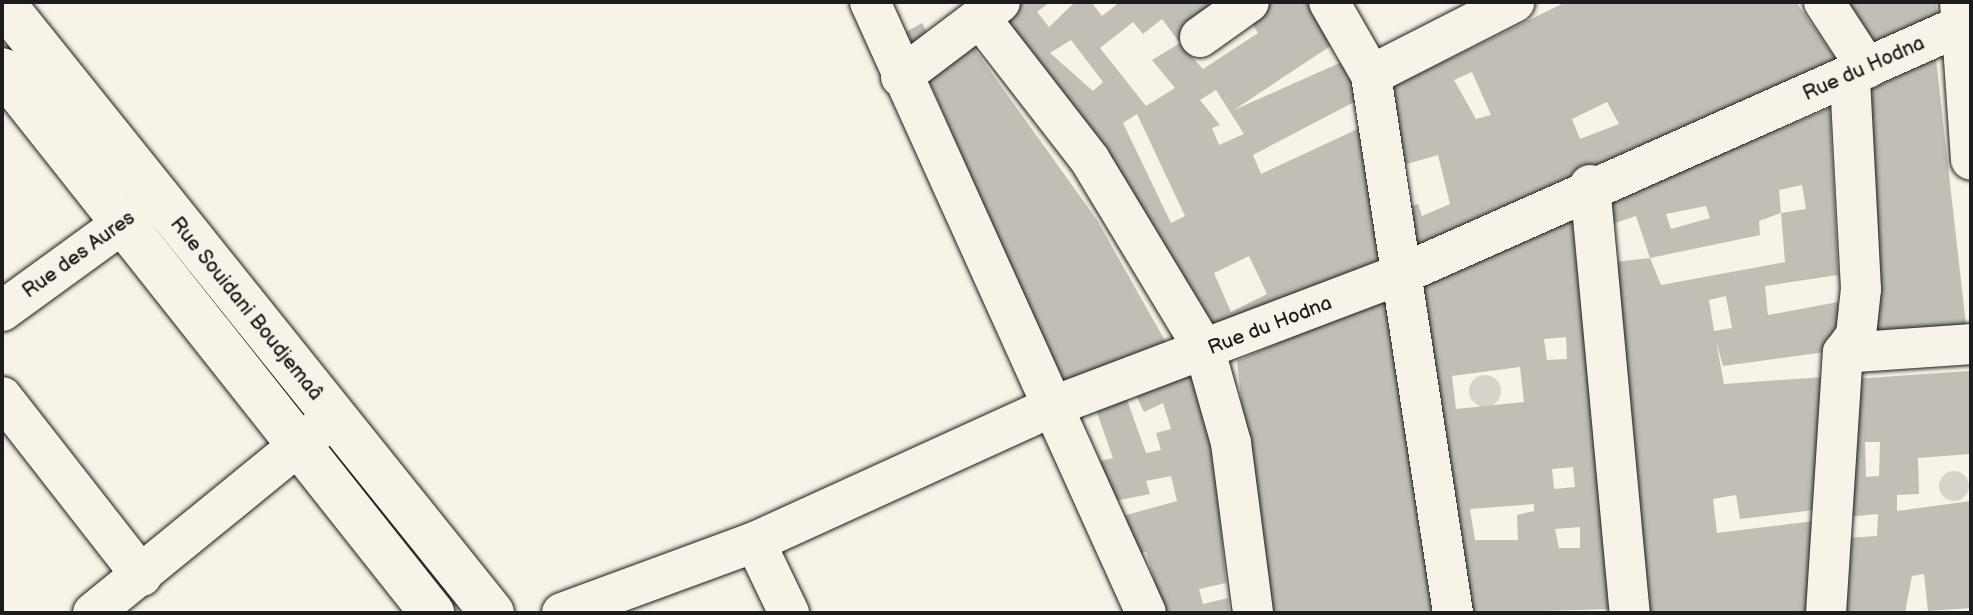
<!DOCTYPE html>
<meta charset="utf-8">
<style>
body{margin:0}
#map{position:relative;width:1973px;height:615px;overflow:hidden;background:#f7f3e8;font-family:"Balsamiq Sans",sans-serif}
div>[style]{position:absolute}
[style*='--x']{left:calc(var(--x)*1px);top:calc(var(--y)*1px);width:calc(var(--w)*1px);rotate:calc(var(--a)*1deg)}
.green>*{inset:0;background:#d7d3cb}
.round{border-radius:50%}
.building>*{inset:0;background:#c0beb5}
.roads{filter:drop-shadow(0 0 2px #1c1c1c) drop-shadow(0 0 2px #1c1c1c)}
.minor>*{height:40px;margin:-20px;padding:0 20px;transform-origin:20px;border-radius:20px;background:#f7f3e8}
.major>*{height:44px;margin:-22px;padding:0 22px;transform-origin:22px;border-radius:22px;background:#f7f3e8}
span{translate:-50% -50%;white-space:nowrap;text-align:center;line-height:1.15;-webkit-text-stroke:8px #f7f3e8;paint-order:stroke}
.street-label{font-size:20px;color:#1c1c1c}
.frame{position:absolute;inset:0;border:4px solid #1c1c1c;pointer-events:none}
</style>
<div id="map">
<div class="green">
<i class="round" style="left:1469px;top:375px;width:32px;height:32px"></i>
<i class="round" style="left:1939px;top:471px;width:30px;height:30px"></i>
</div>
<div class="building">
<i style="clip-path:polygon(evenodd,1017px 2px,1050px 2px,1037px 12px,1049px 27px,1075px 2px,1091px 2px,1102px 16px,1120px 2px,1231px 2px,1180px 43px,1203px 69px,1258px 33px,1246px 14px,1265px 2px,1313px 2px,1338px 41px,1234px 110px,1344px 61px,1352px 66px,1358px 100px,1253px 155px,1261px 174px,1364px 126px,1388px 269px,1209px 343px,997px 16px,1017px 2px,1162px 19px,1180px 43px,1152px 60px,1175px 88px,1146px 106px,1100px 48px,1133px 22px,1143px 34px,1162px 19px,1017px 2px,1071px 40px,1103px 82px,1093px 91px,1050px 53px,1071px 40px,1017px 2px,1216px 90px,1244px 134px,1219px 145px,1212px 128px,1220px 125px,1200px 100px,1216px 90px,1017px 2px,1137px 114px,1185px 216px,1171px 223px,1123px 123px,1137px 114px,1017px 2px,1249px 256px,1267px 294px,1231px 312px,1214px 273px,1249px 256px)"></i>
<i style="clip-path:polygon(evenodd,1566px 2px,1796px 2px,1839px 63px,1414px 255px,1404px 208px,1418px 204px,1422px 216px,1450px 204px,1438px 155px,1400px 166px,1388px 89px,1566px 2px,1472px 72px,1491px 115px,1476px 119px,1454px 80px,1472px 72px,1566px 2px,1607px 102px,1619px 124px,1580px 139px,1572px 119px,1607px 102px)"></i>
<i style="clip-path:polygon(1836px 2px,1936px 2px,1938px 22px,1867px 52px)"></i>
<i style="clip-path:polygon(922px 23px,932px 42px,916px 51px,906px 32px)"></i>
<i style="clip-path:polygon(968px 40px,1097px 220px,1168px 346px,1061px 381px,926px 74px)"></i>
<i style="clip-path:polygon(1936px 59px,1967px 334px,1870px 339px,1868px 90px)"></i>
<i style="clip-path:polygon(evenodd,1830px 108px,1838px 275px,1765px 286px,1768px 315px,1838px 302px,1840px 350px,1723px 366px,1716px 341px,1724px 384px,1823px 377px,1814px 510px,1740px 519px,1736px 495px,1713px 499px,1717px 533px,1814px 521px,1811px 613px,1639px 613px,1606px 263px,1650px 258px,1661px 285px,1785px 262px,1781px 213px,1806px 209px,1802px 185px,1779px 190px,1781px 213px,1759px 221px,1760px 235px,1650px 258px,1636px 216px,1603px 227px,1598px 205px,1830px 108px,1706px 206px,1710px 218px,1671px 229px,1666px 214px,1706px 206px,1830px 108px,1726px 296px,1732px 328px,1714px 331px,1709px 300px,1726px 296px)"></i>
<i style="clip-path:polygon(evenodd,1572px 219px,1613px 609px,1466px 613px,1417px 285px,1572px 219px,1566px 337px,1567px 359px,1547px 360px,1544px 339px,1566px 337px,1572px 219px,1520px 367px,1524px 402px,1456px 409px,1452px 376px,1520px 367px,1572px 219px,1573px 467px,1575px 487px,1554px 489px,1552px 469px,1573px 467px,1572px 219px,1534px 504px,1534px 511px,1517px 515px,1518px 540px,1475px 540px,1470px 509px,1534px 504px,1572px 219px,1580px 527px,1580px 548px,1559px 548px,1555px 529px,1580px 527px)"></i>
<i style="clip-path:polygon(1390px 293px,1436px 613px,1264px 613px,1237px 361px)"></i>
<i style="clip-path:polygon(1190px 370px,1213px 439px,1226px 583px,1199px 589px,1203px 604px,1228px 598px,1229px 613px,1164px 613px,1146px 552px,1134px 554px,1119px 517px,1177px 501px,1171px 476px,1146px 481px,1150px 494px,1110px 502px,1091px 463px,1113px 458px,1095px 407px,1125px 394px,1146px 453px,1161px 450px,1156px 433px,1171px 429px,1163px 403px,1144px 412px,1135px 393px)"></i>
<i style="clip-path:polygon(evenodd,1969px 371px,1970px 454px,1918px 458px,1919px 494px,1897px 495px,1897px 511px,1971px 501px,1971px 608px,1928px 611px,1924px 574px,1912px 576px,1905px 613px,1840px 613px,1840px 560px,1831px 559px,1839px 425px,1852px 424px,1854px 379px,1969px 371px,1865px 442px,1880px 442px,1879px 476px,1866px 477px,1865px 442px,1969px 371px,1878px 514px,1877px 536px,1846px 538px,1845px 517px,1878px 514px)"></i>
</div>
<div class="roads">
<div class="minor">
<i style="--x:870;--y:2;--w:670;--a:65.69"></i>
<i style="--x:1329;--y:2;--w:84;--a:60.1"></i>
<i style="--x:1824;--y:2;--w:79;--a:56.9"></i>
<i style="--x:1960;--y:2;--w:158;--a:86"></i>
<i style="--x:980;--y:18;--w:180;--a:52.2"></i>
<i style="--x:1090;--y:160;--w:223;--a:58.9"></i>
<i style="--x:1205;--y:351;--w:96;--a:74.2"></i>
<i style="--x:1231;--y:443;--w:171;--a:82.6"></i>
<i style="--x:1200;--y:37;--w:60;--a:-35.5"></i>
<i style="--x:901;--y:77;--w:124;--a:-37.1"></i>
<i style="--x:1590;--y:185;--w:430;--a:84.7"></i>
<i style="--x:2;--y:311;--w:180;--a:-36"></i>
<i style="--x:1843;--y:353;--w:128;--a:-4"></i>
<i style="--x:2;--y:397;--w:227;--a:52"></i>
<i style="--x:755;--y:542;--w:79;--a:64.4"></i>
<i style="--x:93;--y:613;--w:299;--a:-39.2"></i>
<i style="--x:562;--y:613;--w:206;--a:-20.2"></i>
<i style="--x:755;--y:542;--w:325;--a:-24.5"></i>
<i style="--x:1051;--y:407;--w:375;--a:-20.8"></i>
<i style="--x:1402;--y:274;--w:623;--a:-23.97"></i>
<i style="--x:1453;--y:613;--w:544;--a:-98.67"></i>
<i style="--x:1371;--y:75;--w:161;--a:-27"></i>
<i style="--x:1826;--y:613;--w:261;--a:-86.3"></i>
<i style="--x:1843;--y:353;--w:22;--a:-54"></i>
<i style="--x:1856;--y:335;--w:46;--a:-83.8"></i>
<i style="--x:1861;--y:289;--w:213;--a:-93"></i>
</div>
<div class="major">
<i style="--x:2;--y:2;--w:783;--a:51.27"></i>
<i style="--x:2;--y:70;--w:693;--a:51.62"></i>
</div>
</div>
<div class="street-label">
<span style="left:1864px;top:69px;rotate:-24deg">Rue du Hodna</span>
<span style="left:79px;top:255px;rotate:-36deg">Rue des Aures</span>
<span style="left:246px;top:309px;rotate:51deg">Rue Souidani Boudjemaâ</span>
<span style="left:1270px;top:326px;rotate:-21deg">Rue du Hodna</span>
</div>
<div class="frame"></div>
</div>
